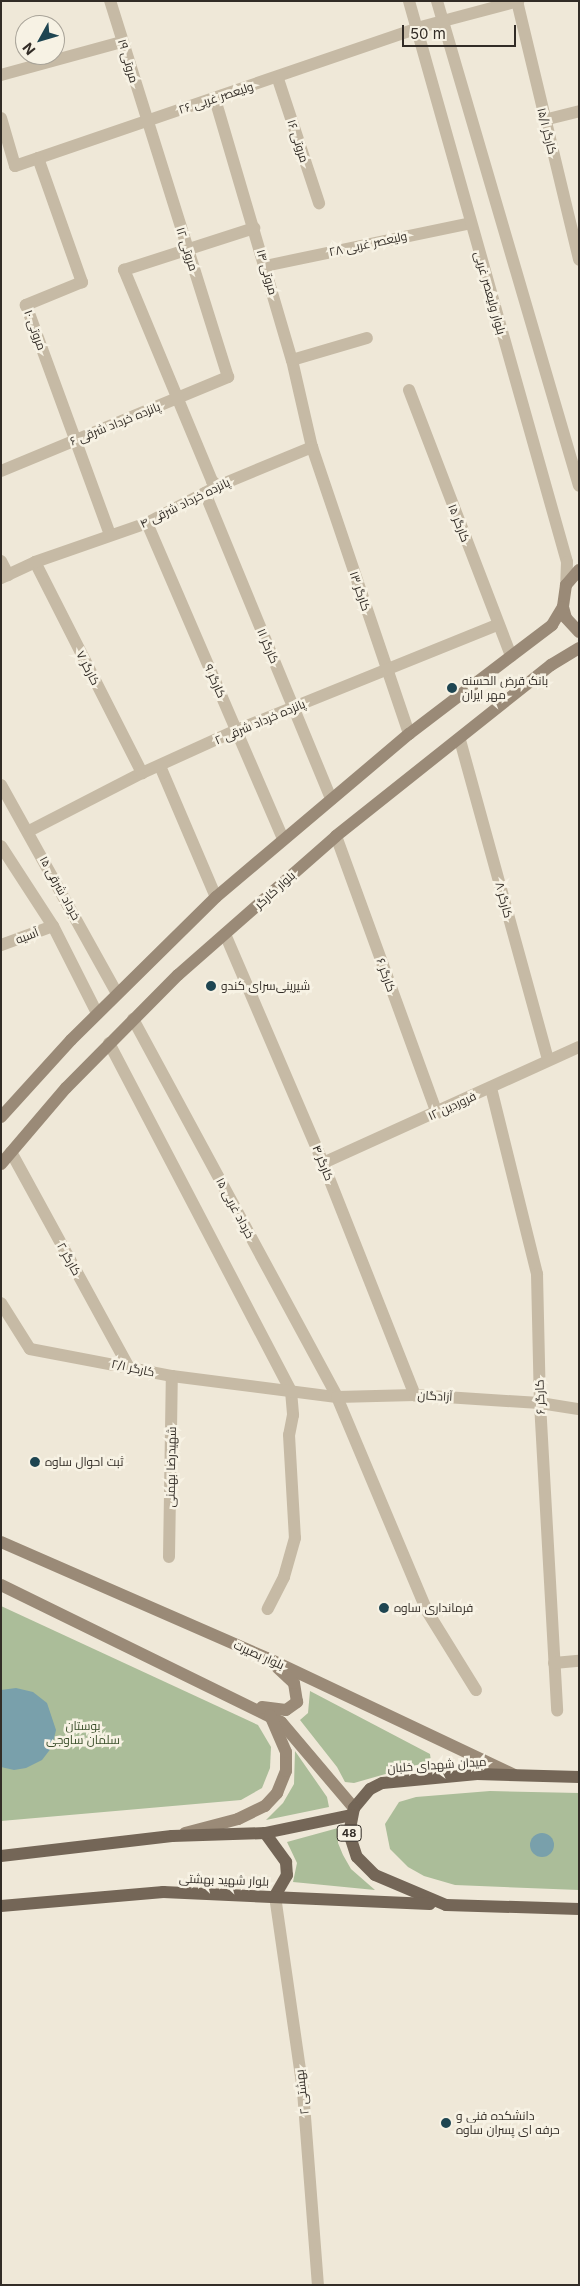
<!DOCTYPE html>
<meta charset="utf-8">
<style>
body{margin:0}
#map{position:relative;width:580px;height:2286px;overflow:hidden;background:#efe8d8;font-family:Inter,Cairo,sans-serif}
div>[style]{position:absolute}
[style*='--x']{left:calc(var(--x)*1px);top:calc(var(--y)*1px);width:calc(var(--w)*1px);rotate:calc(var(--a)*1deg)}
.green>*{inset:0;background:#abbd99}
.water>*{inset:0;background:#79a0ab}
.round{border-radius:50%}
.minor>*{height:12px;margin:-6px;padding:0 6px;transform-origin:6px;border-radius:6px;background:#c6baa5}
.tertiary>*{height:12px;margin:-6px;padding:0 6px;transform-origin:6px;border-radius:6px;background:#c6baa5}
.secondary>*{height:12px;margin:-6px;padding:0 6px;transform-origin:6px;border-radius:6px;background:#9a8a77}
.primary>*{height:12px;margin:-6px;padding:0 6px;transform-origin:6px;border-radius:6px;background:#746657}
.dots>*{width:14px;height:14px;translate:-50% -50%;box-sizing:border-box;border:2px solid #f7f2e4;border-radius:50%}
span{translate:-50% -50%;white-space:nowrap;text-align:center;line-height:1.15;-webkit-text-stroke:5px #f7f2e4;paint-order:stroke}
.shield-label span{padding:1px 4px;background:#f7f2e4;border:1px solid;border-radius:4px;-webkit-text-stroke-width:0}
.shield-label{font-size:11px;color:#322c26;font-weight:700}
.street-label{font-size:12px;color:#322c26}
.poi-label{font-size:12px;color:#322c26}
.left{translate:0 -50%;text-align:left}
.park-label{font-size:12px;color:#3b4f2b}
.frame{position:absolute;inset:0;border:2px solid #322c26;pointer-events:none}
.north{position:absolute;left:15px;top:15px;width:50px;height:50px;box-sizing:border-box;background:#f7f2e4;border:1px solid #a8a398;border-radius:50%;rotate:231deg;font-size:14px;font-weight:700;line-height:20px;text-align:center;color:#322c26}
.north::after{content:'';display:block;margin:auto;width:18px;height:22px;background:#1e4551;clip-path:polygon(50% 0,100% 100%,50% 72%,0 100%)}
.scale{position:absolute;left:402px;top:25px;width:114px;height:22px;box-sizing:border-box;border:2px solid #322c26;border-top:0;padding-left:6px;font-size:15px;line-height:18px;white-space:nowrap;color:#322c26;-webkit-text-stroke:4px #f7f2e4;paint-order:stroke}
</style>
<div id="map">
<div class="green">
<i style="clip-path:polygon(1px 1606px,258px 1725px,271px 1747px,270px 1768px,262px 1788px,241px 1800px,1px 1821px)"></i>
<i style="clip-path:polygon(310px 1691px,430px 1754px,431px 1761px,354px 1783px,345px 1782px,337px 1767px,300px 1720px,308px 1713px)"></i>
<i style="clip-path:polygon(295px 1751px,327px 1797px,329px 1807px,266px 1820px,283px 1803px,294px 1784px)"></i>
<i style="clip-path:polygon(490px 1791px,579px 1793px,579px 1890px,455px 1885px,424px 1876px,408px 1867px,390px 1849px,385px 1824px,399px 1802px,416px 1797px)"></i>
<i style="clip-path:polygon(338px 1828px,338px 1843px,343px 1855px,351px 1869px,375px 1890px,293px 1882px,297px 1863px,287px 1842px)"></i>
</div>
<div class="water">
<i style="clip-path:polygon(16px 1688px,33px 1692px,47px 1703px,56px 1730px,52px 1747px,42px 1760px,26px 1768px,14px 1770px,1px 1767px,1px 1690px)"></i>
<i class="round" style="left:530px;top:1833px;width:24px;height:24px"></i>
</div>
<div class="minor">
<i style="--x:517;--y:1;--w:266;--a:76.5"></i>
<i style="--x:443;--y:21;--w:78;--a:-14.9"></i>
<i style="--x:1;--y:75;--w:125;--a:-15.3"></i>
<i style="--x:278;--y:79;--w:131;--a:71.7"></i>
<i style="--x:215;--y:99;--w:272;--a:73.6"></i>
<i style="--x:292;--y:360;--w:89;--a:77.1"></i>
<i style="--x:312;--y:447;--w:303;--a:71.3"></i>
<i style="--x:1;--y:118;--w:50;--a:73.7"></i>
<i style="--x:15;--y:166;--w:425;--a:-18.9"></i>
<i style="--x:544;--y:120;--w:36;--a:-14"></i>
<i style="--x:38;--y:158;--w:132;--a:70.5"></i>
<i style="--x:82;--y:282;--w:61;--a:157.7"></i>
<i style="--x:26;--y:305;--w:245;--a:69.9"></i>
<i style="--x:265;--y:266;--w:209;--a:-11.8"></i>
<i style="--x:292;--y:360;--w:78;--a:-16.3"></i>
<i style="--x:409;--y:390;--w:285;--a:69"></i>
<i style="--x:1;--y:471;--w:246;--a:-22.5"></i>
<i style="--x:228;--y:377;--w:394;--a:-107.4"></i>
<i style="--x:218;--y:486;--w:8;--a:-140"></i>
<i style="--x:212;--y:481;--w:229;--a:-112.6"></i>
<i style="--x:124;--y:270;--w:137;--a:-17.9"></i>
<i style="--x:205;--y:493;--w:331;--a:67.6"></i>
<i style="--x:147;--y:523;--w:344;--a:66.7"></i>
<i style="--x:1;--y:561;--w:16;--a:63"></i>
<i style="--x:35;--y:562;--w:237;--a:63.1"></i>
<i style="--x:1;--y:578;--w:38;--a:-25"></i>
<i style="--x:35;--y:562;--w:119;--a:-19.2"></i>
<i style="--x:147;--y:523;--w:80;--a:-27.5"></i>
<i style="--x:218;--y:486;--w:102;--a:-22.5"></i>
<i style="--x:460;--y:740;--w:332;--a:74.6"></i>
<i style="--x:160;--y:766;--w:142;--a:66.9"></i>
<i style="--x:1;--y:785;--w:238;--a:60.9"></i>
<i style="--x:29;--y:831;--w:127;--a:-27.2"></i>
<i style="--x:142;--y:773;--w:104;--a:-24.4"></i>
<i style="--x:237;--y:730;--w:280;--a:-22"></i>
<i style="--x:336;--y:836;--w:295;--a:70"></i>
<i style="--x:1;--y:846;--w:95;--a:57"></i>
<i style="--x:53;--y:926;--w:97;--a:63.2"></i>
<i style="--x:225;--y:934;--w:249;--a:66.8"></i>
<i style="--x:323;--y:1163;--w:250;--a:68.4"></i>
<i style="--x:1;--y:945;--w:55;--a:-20.1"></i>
<i style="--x:133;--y:1019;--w:430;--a:61.6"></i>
<i style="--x:337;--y:1397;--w:232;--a:67.2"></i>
<i style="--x:427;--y:1611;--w:93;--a:58.2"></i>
<i style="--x:109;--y:1043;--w:393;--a:62.4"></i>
<i style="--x:291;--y:1391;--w:24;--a:85"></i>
<i style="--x:293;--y:1415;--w:20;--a:101"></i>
<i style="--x:289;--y:1435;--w:103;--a:86.7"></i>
<i style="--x:295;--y:1538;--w:41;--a:105.8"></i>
<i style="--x:284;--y:1577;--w:36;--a:117"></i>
<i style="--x:491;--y:1088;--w:192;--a:76.1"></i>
<i style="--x:537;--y:1274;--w:129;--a:88.7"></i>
<i style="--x:540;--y:1403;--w:308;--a:86.8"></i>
<i style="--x:11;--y:1152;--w:244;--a:61.3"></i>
<i style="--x:323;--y:1163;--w:281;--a:-24.4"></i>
<i style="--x:1;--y:1303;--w:54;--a:57.8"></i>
<i style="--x:30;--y:1349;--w:145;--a:10.8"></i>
<i style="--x:172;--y:1376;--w:166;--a:7.3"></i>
<i style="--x:337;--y:1397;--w:78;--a:-1.5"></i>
<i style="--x:415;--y:1395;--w:125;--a:3.7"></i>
<i style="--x:540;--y:1403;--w:39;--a:9"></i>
<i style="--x:169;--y:1557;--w:181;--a:-89.1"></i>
<i style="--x:554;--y:1663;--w:25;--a:-5"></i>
</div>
<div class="tertiary">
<i style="--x:409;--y:1;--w:583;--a:74.27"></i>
<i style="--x:567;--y:562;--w:23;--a:92"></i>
<i style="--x:437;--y:1;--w:505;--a:73.68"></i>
<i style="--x:417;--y:28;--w:27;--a:-15"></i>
<i style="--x:275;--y:1896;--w:197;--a:81.8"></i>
<i style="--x:303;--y:2091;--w:195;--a:85.6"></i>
</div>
<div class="secondary">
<i style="--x:579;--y:570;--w:20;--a:131"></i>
<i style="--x:566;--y:585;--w:22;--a:98"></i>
<i style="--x:563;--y:607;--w:11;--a:75"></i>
<i style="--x:566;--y:618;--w:19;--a:47"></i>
<i style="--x:1;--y:1117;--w:104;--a:-47.7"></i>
<i style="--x:71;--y:1040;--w:204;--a:-44.6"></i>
<i style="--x:216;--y:897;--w:253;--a:-40.2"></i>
<i style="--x:409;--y:734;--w:180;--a:-37.3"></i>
<i style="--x:552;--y:625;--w:21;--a:-59"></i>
<i style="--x:1;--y:1164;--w:100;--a:-49.5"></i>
<i style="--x:66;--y:1088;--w:159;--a:-45.3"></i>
<i style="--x:178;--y:975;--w:210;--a:-41.3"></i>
<i style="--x:336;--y:836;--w:275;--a:-38.5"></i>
<i style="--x:551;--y:665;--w:33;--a:-31"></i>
<i style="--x:1;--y:1542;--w:290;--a:23.6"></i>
<i style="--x:267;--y:1658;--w:273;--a:25.3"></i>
<i style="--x:1;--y:1585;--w:312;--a:26.1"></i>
<i style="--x:281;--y:1722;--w:113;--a:49.7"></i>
<i style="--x:262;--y:1707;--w:24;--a:7"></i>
<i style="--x:286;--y:1710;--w:14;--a:-36"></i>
<i style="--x:297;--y:1702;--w:19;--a:-99"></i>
<i style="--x:294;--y:1683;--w:22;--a:-137"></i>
<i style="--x:185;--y:1833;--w:55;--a:-14.8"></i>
<i style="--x:238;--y:1819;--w:30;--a:-26"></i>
<i style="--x:265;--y:1806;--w:18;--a:-47"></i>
<i style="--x:277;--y:1793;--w:24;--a:-68"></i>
<i style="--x:286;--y:1771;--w:19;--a:-90"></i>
<i style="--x:286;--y:1752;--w:40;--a:-113.4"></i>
</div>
<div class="primary">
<i style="--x:579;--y:1777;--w:102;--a:-178.3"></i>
<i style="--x:477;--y:1774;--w:95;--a:174.6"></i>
<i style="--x:382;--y:1783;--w:13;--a:153"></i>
<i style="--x:370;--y:1789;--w:25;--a:130"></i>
<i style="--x:354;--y:1808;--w:25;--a:101"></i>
<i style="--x:349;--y:1833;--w:25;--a:72"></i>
<i style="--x:357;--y:1857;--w:25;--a:45"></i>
<i style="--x:375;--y:1875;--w:77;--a:22.9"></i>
<i style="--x:446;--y:1905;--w:133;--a:1.7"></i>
<i style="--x:265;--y:1833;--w:36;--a:54"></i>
<i style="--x:286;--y:1862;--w:13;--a:86"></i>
<i style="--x:287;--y:1875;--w:24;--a:120"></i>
<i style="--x:1;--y:1856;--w:172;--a:-6.7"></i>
<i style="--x:172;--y:1836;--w:93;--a:-1.8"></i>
<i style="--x:265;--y:1833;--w:88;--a:-11.8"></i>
<i style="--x:1;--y:1906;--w:163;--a:-4.9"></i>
<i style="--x:163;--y:1892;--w:267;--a:2.6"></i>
</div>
<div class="dots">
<i style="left:452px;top:688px;background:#1e4551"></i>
<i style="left:211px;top:986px;background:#1e4551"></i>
<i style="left:35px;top:1462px;background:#1e4551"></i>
<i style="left:384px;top:1608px;background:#1e4551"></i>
<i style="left:446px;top:2123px;background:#1e4551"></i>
</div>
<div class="shield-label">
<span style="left:349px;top:1833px">48</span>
</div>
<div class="street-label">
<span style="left:128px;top:61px;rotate:74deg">مروتی ۱۹</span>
<span style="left:216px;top:98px;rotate:-18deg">ولیعصر غربی ۲۶</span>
<span style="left:547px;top:131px;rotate:76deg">کارگر ۱۵/۱</span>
<span style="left:298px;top:141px;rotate:72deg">مروتی ۱۶</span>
<span style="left:368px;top:244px;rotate:-12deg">ولیعصر غربی ۲۸</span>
<span style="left:187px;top:249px;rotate:72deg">مروتی ۱۲</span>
<span style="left:267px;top:272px;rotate:74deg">مروتی ۱۴</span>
<span style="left:490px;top:293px;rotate:74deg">بلوار ولیعصر غربی</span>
<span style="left:35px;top:330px;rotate:70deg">مروتی ۱۰</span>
<span style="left:115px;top:424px;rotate:-22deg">پانزده خرداد شرقی ۶</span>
<span style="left:185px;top:503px;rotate:-26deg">پانزده خرداد شرقی ۴</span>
<span style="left:459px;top:523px;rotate:69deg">کارگر ۱۵</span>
<span style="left:360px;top:591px;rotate:71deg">کارگر ۱۳</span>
<span style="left:268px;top:646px;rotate:67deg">کارگر ۱۱</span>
<span style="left:88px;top:668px;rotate:63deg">کارگر ۷</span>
<span style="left:215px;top:681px;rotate:66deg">کارگر ۹</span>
<span style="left:260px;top:722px;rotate:-23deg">پانزده خرداد شرقی ۲</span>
<span style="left:60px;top:888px;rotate:61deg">۱۵ خرداد شرقی</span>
<span style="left:275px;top:890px;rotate:-42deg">بلوار کارگر</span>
<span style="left:504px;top:900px;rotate:75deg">کارگر ۸</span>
<span style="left:27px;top:936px;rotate:-21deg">آسیه</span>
<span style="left:386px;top:975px;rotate:70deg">کارگر ۶</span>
<span style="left:452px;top:1106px;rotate:-25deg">۱۲ فروردین</span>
<span style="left:323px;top:1163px;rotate:68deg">کارگر ۴</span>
<span style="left:235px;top:1208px;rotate:62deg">۱۵ خرداد غربی</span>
<span style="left:69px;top:1259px;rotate:61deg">کارگر ۲</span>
<span style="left:133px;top:1368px;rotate:12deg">کارگر ۲/۱</span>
<span style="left:435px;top:1396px;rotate:3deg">آزادگان</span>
<span style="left:540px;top:1397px;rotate:-92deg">کارگر ۶</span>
<span style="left:171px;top:1467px;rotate:-89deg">شهیدرضا بهمنی</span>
<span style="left:259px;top:1655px;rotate:24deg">بلوار بصیرت</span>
<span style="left:437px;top:1765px;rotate:-4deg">میدان شهدای خلبان</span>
<span style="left:224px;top:1880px;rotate:2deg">بلوار شهید بهشتی</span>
<span style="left:302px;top:2092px;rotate:-97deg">بهشتی ۲</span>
</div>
<div class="poi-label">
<span class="left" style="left:462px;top:688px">بانک قرض الحسنه<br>مهر ایران</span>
<span class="left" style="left:221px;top:986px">شیرینی‌سرای کندو</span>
<span class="left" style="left:45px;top:1462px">ثبت احوال ساوه</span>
<span class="left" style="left:394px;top:1608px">فرمانداری ساوه</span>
<span class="left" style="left:456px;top:2123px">دانشکده فنی و<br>حرفه ای پسران ساوه</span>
</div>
<div class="park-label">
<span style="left:83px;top:1733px">بوستان<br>سلمان ساوجی</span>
</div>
<div class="frame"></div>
<div class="north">N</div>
<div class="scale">50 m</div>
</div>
